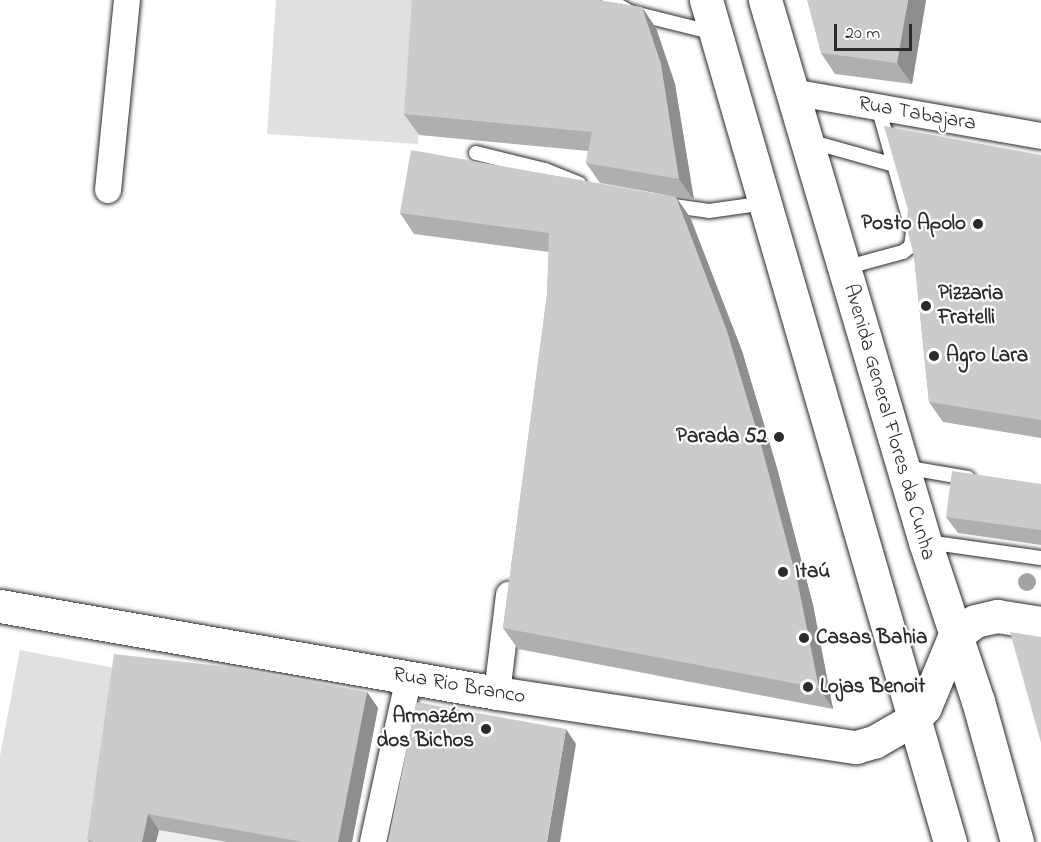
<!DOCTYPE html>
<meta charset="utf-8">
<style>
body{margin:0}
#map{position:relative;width:1041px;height:842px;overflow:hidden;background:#fff;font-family:"Indie Flower",sans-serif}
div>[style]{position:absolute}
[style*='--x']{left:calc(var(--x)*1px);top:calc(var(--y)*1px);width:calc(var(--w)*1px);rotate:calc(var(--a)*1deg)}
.built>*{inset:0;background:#efefef}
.green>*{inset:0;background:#e0e0e0}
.roads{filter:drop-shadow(0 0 2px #2b2b2b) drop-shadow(0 0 2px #2b2b2b)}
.lane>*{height:14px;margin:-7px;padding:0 7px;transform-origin:7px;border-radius:7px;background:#fff}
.street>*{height:26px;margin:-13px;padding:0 13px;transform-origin:13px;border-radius:13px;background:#fff}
.secondary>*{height:33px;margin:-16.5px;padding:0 16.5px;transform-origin:16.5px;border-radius:16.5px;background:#fff}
.primary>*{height:33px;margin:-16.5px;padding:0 16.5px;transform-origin:16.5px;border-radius:16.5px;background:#fff}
.trees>*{width:18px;height:18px;margin:-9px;border-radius:50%;background:#a3a3a3}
.wall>*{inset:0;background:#afafaf}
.shaded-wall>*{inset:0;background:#8e8e8e}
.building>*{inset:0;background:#cbcbcb}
.dots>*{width:16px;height:16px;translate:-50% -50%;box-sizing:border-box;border:3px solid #fff;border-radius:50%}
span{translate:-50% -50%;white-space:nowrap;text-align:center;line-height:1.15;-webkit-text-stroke:4.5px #fff;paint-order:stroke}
.street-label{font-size:21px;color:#2b2b2b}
.poi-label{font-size:21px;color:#2b2b2b;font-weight:700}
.right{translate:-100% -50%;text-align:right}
.left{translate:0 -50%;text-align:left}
.scale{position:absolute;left:834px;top:24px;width:78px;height:27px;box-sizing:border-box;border:3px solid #2b2b2b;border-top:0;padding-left:8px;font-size:18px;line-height:21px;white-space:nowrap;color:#2b2b2b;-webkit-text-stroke:4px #fff;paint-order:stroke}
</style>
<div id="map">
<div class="built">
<i style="clip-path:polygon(159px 829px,229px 842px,156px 842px)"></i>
</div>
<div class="green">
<i style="clip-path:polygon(276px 0,428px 0,418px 144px,267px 134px)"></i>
<i style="clip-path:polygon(20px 650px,125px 670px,92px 842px,0 842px,0 756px)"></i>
</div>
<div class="roads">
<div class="lane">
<i style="--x:609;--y:0;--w:24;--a:30"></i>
<i style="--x:630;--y:12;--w:87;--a:14"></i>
<i style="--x:809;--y:141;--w:85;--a:15.7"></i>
<i style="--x:476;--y:153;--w:71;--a:13.8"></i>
<i style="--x:545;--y:170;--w:37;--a:22"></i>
<i style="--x:667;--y:205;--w:42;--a:8.1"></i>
<i style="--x:709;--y:211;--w:58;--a:-8"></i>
<i style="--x:844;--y:268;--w:61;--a:-15.2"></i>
<i style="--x:903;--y:252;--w:10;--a:-37"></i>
<i style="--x:911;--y:246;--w:14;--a:-82"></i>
<i style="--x:913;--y:232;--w:130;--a:-105.6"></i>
<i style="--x:904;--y:467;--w:65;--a:9.8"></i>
<i style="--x:927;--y:542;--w:115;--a:8"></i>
</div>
<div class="street">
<i style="--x:792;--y:92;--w:253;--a:10"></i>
<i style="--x:108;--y:190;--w:191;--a:-84.3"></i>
<i style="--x:497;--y:693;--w:99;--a:-83"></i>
<i style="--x:373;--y:842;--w:169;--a:-77.7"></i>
</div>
<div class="secondary">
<i style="--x:0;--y:606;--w:505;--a:9.93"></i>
<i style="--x:497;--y:693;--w:363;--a:8.6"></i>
<i style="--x:856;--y:747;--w:19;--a:-16"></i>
<i style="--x:874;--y:742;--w:46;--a:-29.9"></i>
<i style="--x:914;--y:719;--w:16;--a:-47"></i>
<i style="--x:925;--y:707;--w:76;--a:-67.5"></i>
<i style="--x:954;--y:637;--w:26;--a:-37"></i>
<i style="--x:975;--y:621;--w:23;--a:-13"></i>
<i style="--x:997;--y:616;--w:45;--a:9"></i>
</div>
<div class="primary">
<i style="--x:706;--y:0;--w:877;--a:73.84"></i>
<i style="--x:765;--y:0;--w:565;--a:73.55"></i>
<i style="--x:925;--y:542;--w:168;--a:71.6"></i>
<i style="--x:978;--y:701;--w:146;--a:74.5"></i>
</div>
</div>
<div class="trees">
<i style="left:1027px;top:582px"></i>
</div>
<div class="wall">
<i style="clip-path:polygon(926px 0,912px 84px,835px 74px,821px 53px)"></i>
<i style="clip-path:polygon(656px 28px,675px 84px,694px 200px,600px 183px,586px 163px,588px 151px,419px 135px,404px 114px)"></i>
<i style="clip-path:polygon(1041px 155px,1041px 438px,943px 422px,929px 402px,914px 256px,908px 210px)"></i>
<i style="clip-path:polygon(400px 213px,690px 217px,742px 351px,777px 468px,813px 605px,833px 709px,518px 649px,503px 628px,547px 295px,549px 252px,414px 234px)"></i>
<i style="clip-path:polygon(1041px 484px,1041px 545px,958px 533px,946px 517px)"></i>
<i style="clip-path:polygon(367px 692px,378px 708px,352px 842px,227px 842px,159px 830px,156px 842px,89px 842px,87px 840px)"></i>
</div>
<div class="shaded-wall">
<i style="clip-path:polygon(908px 0,926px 0,912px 84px,897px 63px)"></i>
<i style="clip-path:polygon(642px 7px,656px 28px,675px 84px,694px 200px,679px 179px)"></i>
<i style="clip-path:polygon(676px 197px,690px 217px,742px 351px,777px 468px,813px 605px,833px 709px,819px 688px)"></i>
<i style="clip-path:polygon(367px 692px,378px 708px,352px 842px,338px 842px)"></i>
<i style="clip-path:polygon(566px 729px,576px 744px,560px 842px,547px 842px)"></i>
<i style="clip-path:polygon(148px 814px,159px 830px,156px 842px,142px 842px)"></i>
</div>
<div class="building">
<i style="clip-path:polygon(412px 0,598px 0,642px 7px,661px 64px,679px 179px,586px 163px,592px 132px,404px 114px)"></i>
<i style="clip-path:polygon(807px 0,908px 0,897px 63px,821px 53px)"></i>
<i style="clip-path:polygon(884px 126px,1041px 155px,1041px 420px,929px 402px,914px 256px,906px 225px,908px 210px)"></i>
<i style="clip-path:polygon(411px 150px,676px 197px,727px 331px,762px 448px,798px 584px,819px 688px,503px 628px,547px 295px,549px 233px,400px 213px)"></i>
<i style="clip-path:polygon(952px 471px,1041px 484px,1041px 530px,946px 517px)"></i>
<i style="clip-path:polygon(1010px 632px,1041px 637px,1041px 743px)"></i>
<i style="clip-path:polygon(114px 654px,247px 669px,367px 692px,338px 842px,303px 842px,148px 814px,142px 842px,93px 842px,93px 841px,87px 840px)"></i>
<i style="clip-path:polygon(416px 702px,566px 729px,547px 842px,388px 842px)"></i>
</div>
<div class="dots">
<i style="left:978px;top:224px;background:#2b2b2b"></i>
<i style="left:926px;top:306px;background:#2b2b2b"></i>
<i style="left:934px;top:356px;background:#2b2b2b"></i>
<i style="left:779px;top:437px;background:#2b2b2b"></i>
<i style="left:783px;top:572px;background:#2b2b2b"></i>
<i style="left:804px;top:638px;background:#2b2b2b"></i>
<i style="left:808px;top:687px;background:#2b2b2b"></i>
<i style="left:486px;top:729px;background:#2b2b2b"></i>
</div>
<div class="street-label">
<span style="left:917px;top:114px;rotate:10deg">Rua Tabajara</span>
<span style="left:889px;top:422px;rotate:74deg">Avenida General Flores da Cunha</span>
<span style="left:459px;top:686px;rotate:10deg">Rua Rio Branco</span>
</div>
<div class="poi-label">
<span class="right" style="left:966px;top:224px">Posto Apolo</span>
<span class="left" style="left:938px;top:306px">Pizzaria<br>Fratelli</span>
<span class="left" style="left:946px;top:356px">Agro Lara</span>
<span class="right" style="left:767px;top:437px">Parada 52</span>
<span class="left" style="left:795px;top:572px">Itaú</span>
<span class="left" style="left:816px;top:638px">Casas Bahia</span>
<span class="left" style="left:820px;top:687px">Lojas Benoit</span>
<span class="right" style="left:474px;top:729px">Armazém<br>dos Bichos</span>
</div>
<div class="scale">20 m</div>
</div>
